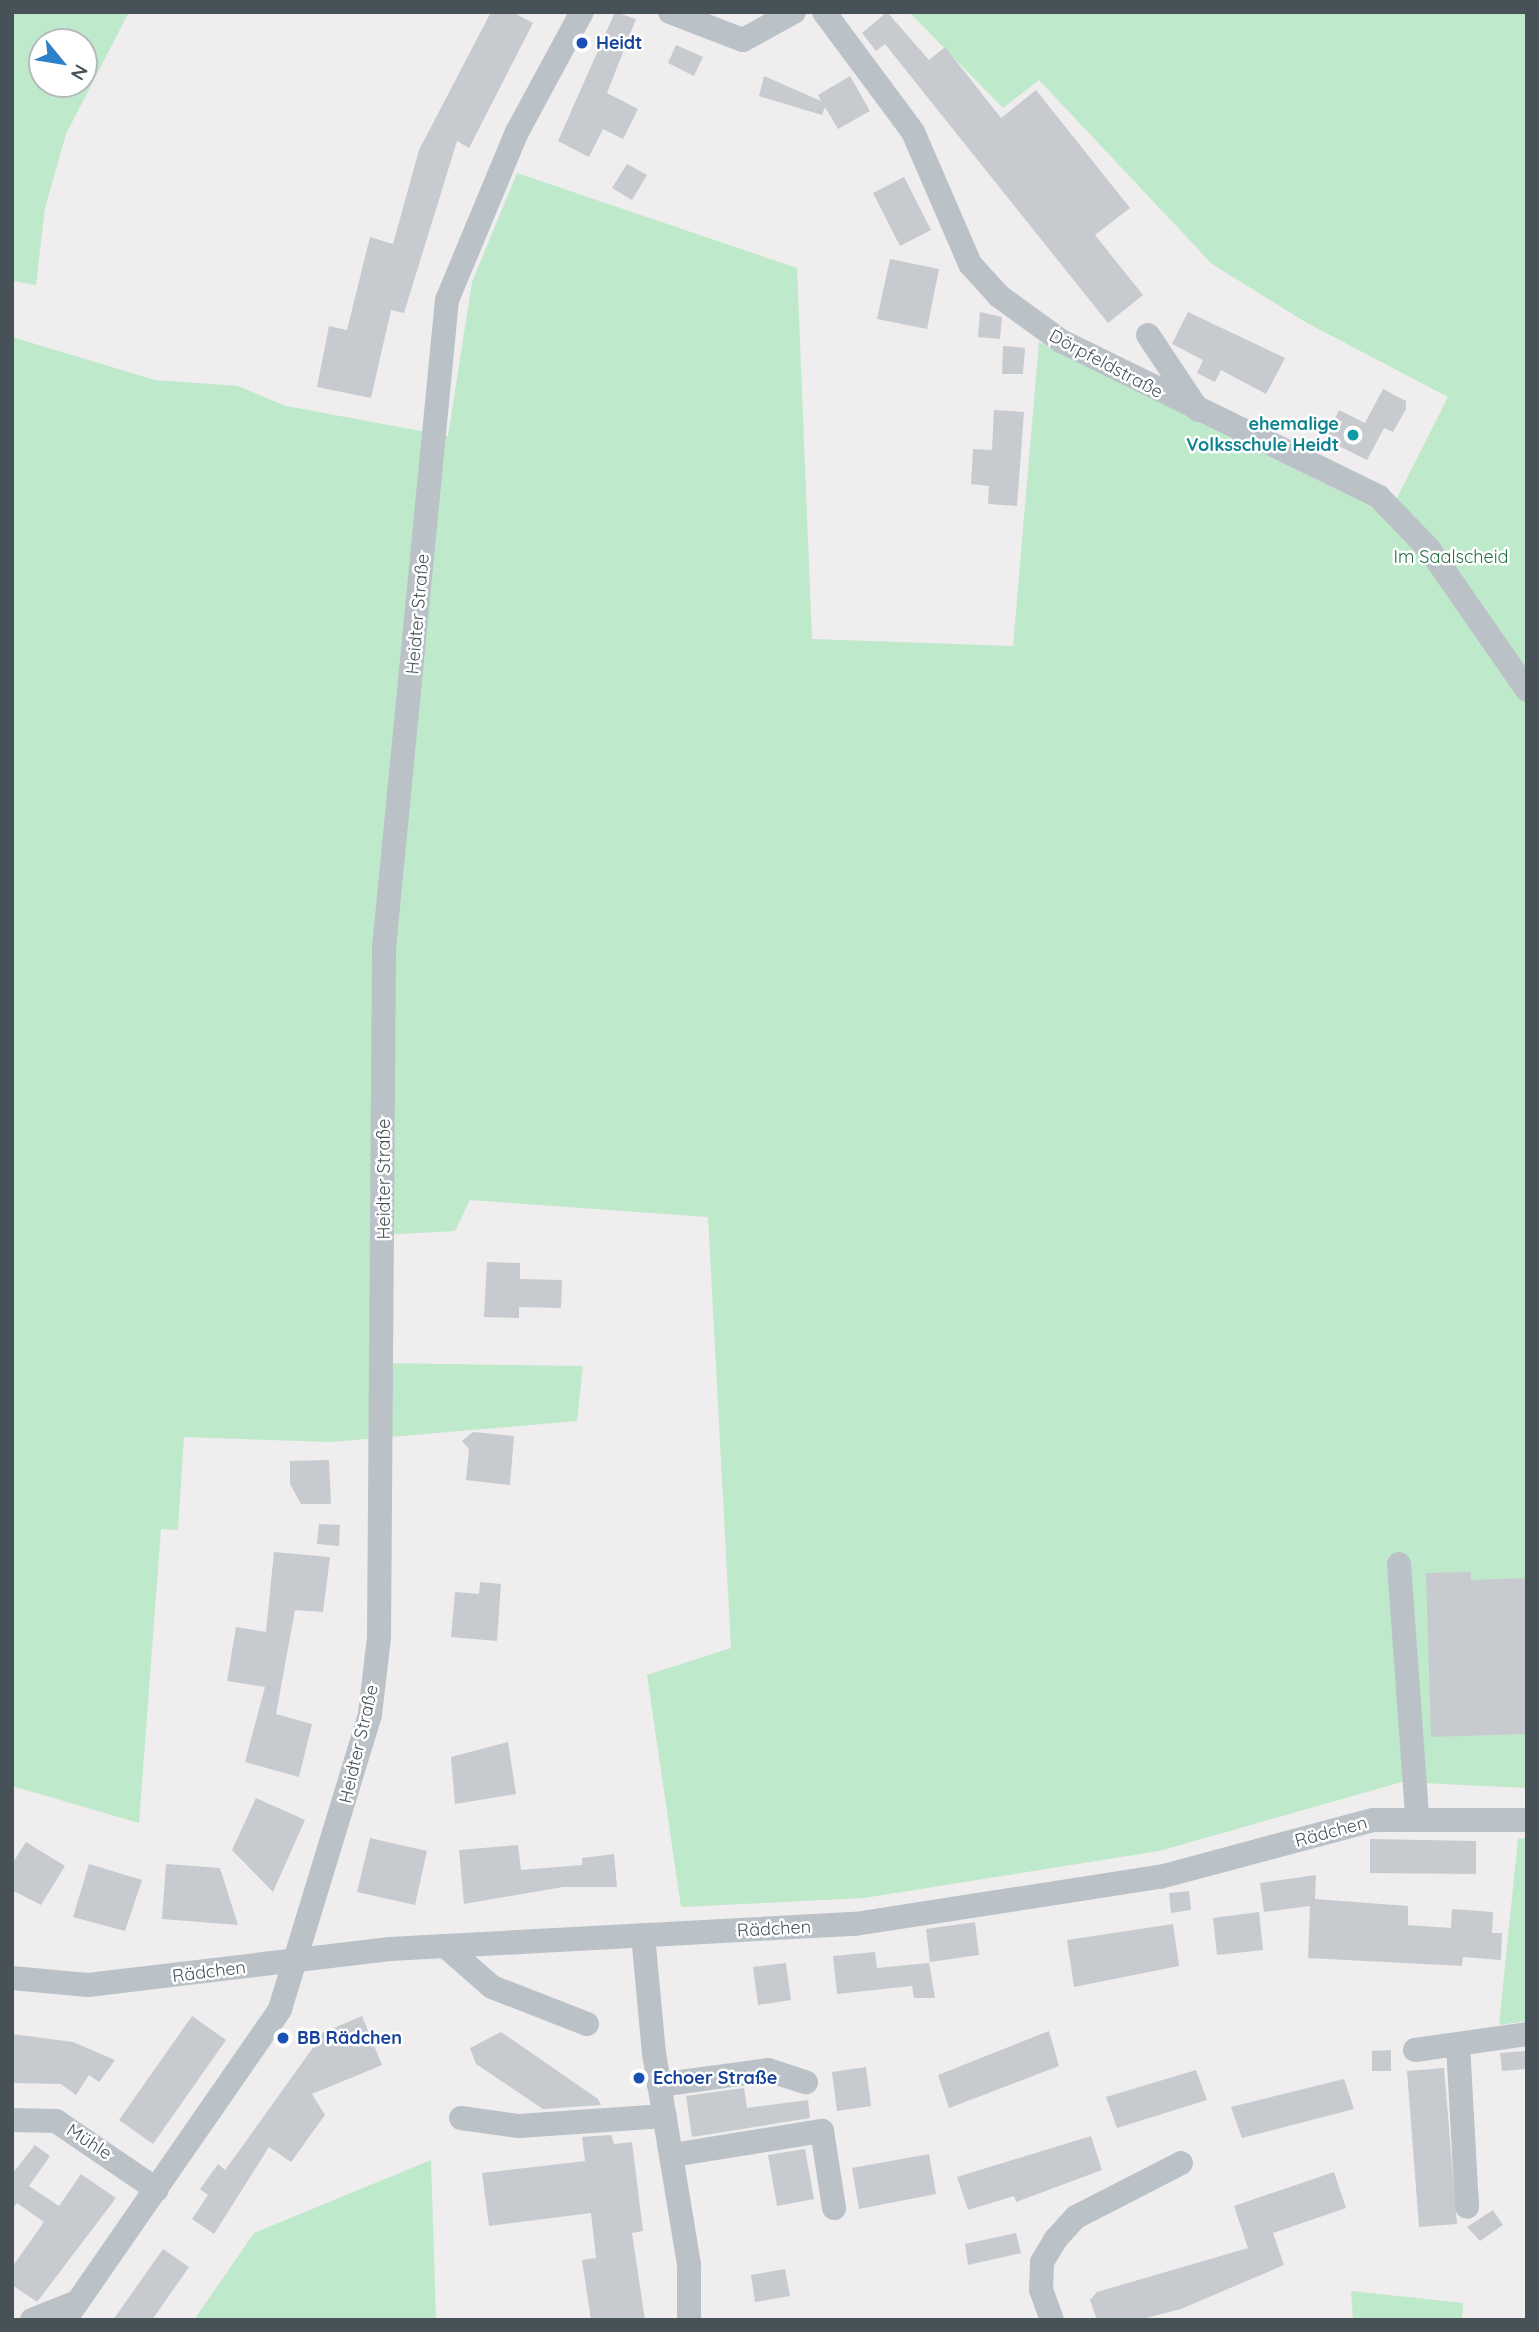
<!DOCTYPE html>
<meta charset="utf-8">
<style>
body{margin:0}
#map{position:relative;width:1539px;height:2332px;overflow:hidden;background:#efeded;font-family:Quicksand,sans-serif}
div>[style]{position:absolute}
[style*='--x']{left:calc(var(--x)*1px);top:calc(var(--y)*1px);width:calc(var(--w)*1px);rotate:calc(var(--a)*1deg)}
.green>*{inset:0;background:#bfe9cb}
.building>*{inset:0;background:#c7cbcf}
.minor>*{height:24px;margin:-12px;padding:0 12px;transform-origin:12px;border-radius:12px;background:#bac2c8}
.dots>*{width:19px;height:19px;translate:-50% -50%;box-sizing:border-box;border:4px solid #fff;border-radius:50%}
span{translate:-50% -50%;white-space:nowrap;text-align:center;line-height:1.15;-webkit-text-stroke:5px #fff;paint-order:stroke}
.transit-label{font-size:18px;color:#164399;font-weight:700}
.left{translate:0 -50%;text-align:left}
.street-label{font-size:18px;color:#475258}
.culture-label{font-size:18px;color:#0d838f;font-weight:700}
.right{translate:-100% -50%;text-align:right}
.park-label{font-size:18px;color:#217041}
.frame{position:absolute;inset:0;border:14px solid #475258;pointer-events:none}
.north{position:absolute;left:28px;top:28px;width:70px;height:70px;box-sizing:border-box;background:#fff;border:2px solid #b5babc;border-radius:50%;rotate:120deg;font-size:19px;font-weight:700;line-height:28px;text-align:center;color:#475258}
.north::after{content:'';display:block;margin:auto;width:24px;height:32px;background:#2d81c9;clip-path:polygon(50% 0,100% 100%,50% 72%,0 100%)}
</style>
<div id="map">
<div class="green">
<i style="clip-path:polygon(evenodd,12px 12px,129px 12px,66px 134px,45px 208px,36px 285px,12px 281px,12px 12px,42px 42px,84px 42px,84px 84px,42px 84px,42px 42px)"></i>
<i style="clip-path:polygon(909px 12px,1527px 12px,1527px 1788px,1402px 1782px,1159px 1851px,864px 1898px,681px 1907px,647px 1675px,731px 1648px,708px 1217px,470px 1200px,455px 1231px,383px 1235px,380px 1363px,583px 1366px,577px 1421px,331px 1442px,184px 1437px,178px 1530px,161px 1529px,139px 1823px,12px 1786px,12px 337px,155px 380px,238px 386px,286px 406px,448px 436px,472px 282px,517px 173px,797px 268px,812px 639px,1013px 646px,1039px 342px,1388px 515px,1395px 502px,1448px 397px,1307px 323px,1212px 264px,1039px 80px,1003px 108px)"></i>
<i style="clip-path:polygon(1527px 1838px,1527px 2021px,1499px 2025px,1518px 1839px)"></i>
<i style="clip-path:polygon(431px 2160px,436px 2320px,194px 2320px,254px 2233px)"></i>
<i style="clip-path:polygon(1351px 2291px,1463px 2303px,1462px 2320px,1353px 2320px)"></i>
</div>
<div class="building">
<i style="clip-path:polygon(491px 12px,512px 12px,533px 23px,469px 148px,457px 141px,404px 313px,391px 310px,371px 398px,317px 387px,329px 326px,347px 330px,370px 237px,393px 244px,419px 150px)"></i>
<i style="clip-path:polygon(615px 12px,636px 19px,607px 93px,638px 109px,623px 139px,603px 129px,589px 157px,558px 141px)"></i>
<i style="clip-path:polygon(887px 12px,929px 60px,945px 47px,1001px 118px,1036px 90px,1130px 208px,1095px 235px,1143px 295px,1108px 323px,885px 44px,876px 51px,862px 33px)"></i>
<i style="clip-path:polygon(676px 45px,703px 57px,694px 76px,668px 63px)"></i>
<i style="clip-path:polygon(764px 76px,821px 101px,818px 95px,850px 76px,870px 111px,838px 129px,825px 107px,822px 115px,759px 96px)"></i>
<i style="clip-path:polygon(627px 164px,647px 175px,632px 200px,612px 188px)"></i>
<i style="clip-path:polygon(904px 177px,931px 230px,900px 246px,873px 193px)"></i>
<i style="clip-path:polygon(890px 259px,939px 269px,927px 329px,877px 319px)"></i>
<i style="clip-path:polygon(980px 312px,1002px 317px,1000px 339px,978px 337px)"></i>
<i style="clip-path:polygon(1188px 312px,1285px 358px,1266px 394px,1221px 370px,1215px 382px,1197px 373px,1203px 360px,1172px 344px)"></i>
<i style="clip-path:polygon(1003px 346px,1025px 348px,1023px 374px,1002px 374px)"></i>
<i style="clip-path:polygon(1383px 389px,1406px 401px,1406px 409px,1393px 432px,1384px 428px,1367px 460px,1325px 439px,1339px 410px,1365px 423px)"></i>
<i style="clip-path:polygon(994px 410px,1024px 412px,1017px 506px,988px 504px,989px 486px,971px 484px,973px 449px,992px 450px)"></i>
<i style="clip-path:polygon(487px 1262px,520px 1263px,520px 1279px,562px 1280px,561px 1308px,519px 1307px,519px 1318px,484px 1317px)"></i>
<i style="clip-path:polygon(473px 1432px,514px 1436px,510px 1485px,466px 1480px,469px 1449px,462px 1441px)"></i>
<i style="clip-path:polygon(329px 1460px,331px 1504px,301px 1504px,290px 1484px,290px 1461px)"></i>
<i style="clip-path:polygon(319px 1524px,340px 1525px,339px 1546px,317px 1544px)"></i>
<i style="clip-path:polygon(274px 1552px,330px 1557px,323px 1612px,295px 1610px,276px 1714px,312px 1724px,299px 1777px,245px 1762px,265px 1687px,227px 1681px,236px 1627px,266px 1632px)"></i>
<i style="clip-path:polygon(1471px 1572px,1471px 1580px,1527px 1578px,1527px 1734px,1431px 1737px,1426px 1573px)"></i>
<i style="clip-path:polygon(480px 1582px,501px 1584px,497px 1641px,451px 1637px,455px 1592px,479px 1594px)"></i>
<i style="clip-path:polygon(508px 1742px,516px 1794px,455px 1804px,451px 1757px)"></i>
<i style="clip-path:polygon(256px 1798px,305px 1820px,273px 1892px,232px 1850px)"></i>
<i style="clip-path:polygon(370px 1838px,427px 1851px,415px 1905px,357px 1892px)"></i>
<i style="clip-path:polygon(1370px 1839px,1476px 1841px,1476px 1874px,1370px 1873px)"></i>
<i style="clip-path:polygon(26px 1842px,65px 1866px,41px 1905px,12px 1890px,12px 1864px)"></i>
<i style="clip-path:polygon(518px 1845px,521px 1870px,582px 1865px,582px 1858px,614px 1854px,617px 1887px,563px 1887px,464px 1904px,459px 1850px)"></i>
<i style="clip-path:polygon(89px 1864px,142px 1880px,125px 1931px,73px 1917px)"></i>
<i style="clip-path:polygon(166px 1864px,220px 1868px,238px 1925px,162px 1919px)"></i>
<i style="clip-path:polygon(1316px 1875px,1315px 1899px,1408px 1906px,1408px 1925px,1451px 1928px,1452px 1909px,1493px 1912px,1492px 1933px,1502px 1933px,1501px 1960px,1463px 1957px,1462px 1966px,1308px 1958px,1310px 1906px,1264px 1912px,1260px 1883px)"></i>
<i style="clip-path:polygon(1189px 1891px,1191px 1910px,1171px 1913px,1169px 1893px)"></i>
<i style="clip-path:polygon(1259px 1912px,1263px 1950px,1217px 1955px,1213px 1918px)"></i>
<i style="clip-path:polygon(975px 1922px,979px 1955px,930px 1962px,926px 1929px)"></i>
<i style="clip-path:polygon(1173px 1924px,1179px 1966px,1074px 1987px,1067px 1940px)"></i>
<i style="clip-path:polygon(875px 1952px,877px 1968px,929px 1963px,935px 1998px,914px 1998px,912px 1986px,837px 1994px,833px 1956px)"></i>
<i style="clip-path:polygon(786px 1963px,791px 2000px,758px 2005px,753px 1967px)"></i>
<i style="clip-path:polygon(192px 2016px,226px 2040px,153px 2144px,119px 2120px)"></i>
<i style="clip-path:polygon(362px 2016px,382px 2065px,312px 2094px,325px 2115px,291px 2162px,269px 2147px,214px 2234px,192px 2219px,208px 2195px,200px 2189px,218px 2164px,225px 2170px,239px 2151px,317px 2042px,315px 2036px)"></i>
<i style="clip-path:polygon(1049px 2031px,1059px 2066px,949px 2108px,938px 2075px)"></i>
<i style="clip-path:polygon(501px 2032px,598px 2099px,601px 2105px,543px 2109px,476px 2064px,470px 2048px)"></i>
<i style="clip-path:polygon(12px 2034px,73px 2042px,115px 2060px,99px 2082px,89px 2075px,76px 2095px,61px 2084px,12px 2083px)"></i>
<i style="clip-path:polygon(1391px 2050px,1391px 2071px,1372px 2071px,1372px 2051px)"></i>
<i style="clip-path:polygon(1527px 2051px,1527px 2069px,1502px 2071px,1500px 2053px)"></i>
<i style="clip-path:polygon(866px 2067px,871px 2106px,837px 2111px,832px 2072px)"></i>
<i style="clip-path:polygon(1444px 2068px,1457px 2224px,1419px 2227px,1407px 2071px)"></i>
<i style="clip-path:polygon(1196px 2070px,1207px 2100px,1117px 2128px,1106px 2097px)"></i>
<i style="clip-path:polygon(1344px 2079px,1354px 2109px,1242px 2138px,1231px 2107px)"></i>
<i style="clip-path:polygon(744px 2088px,747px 2108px,808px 2100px,810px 2118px,692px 2137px,686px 2096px)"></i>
<i style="clip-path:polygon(611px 2135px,614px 2144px,632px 2142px,643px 2231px,632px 2233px,645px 2320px,591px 2320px,582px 2260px,596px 2258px,591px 2213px,489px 2226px,482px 2173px,585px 2161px,582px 2137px)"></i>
<i style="clip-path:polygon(1091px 2136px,1102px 2170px,1016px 2202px,1014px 2196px,968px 2210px,957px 2177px)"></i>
<i style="clip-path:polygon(35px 2145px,50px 2156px,29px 2186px,59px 2206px,81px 2174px,116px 2198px,37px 2302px,12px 2285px,12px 2267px,44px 2222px,17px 2203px,12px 2210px,12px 2174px)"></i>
<i style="clip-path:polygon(805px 2149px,814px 2199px,777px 2206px,768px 2155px)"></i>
<i style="clip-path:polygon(929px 2154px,936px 2194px,859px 2209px,852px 2168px)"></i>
<i style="clip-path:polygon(1334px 2172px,1346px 2208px,1273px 2233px,1284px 2265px,1181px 2309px,1138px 2320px,1097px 2320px,1090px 2300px,1097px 2292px,1248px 2248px,1234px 2206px)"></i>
<i style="clip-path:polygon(1493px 2210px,1503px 2225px,1480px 2241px,1467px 2227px)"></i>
<i style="clip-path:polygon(1016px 2233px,1021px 2253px,968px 2265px,965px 2244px)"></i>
<i style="clip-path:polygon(163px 2249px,189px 2267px,152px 2320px,113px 2320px)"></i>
<i style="clip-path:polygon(785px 2269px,790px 2296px,755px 2302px,751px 2275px)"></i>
</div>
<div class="minor">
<i style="--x:670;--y:12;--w:78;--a:21"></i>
<i style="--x:743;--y:40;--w:58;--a:-28.8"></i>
<i style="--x:824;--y:12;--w:149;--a:53.4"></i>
<i style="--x:913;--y:132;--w:144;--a:66.6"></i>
<i style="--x:970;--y:264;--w:43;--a:47.8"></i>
<i style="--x:999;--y:296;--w:77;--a:36"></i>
<i style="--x:1061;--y:341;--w:354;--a:26.1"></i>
<i style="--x:1379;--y:497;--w:72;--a:46.1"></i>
<i style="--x:1429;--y:549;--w:172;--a:55.2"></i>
<i style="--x:1148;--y:335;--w:90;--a:56.3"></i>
<i style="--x:1399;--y:1564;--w:255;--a:85.9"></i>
<i style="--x:643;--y:1935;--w:119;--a:84.7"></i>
<i style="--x:654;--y:2053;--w:215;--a:80.6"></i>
<i style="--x:689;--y:2265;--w:55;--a:90"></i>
<i style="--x:445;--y:1946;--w:62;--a:41.1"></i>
<i style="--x:492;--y:1987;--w:102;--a:21.3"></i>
<i style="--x:12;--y:1978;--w:76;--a:5.3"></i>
<i style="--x:88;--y:1985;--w:304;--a:-6.8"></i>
<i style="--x:390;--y:1949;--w:466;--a:-3.1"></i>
<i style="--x:855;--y:1924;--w:309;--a:-8.8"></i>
<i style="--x:1160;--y:1877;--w:220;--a:-15"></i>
<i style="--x:1373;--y:1820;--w:154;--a:0"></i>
<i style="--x:1458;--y:2045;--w:162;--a:86.8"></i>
<i style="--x:1415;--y:2050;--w:113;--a:-8.1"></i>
<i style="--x:659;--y:2085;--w:110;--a:-7.8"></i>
<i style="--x:768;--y:2070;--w:40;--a:18"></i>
<i style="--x:461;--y:2118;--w:59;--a:7.9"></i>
<i style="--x:519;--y:2126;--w:146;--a:-3.9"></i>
<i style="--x:12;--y:2120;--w:44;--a:1.3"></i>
<i style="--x:56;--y:2121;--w:122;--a:34.3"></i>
<i style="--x:673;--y:2155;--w:151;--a:-9.2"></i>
<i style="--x:822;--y:2131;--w:78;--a:81.1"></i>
<i style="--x:32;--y:2320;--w:48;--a:-21.8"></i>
<i style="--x:65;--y:2320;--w:378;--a:-55.3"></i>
<i style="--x:280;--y:2009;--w:308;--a:-73"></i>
<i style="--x:370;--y:1714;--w:78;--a:-83.3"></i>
<i style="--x:379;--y:1637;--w:689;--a:-89.58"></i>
<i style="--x:384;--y:948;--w:651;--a:-84.45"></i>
<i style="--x:447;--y:300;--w:182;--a:-67.4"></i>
<i style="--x:517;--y:132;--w:136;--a:-61.6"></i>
<i style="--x:1052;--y:2320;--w:32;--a:-110"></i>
<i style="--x:1041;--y:2290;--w:28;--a:-88"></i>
<i style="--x:1042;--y:2262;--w:26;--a:-59"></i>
<i style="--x:1055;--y:2240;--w:31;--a:-48"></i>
<i style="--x:1076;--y:2217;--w:118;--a:-27.2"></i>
</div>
<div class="dots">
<i style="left:582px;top:43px;background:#1a4fb4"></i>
<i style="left:1353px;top:435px;background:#0f9aa8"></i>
<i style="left:283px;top:2038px;background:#1a4fb4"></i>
<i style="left:639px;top:2078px;background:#1a4fb4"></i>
</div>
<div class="transit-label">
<span class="left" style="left:596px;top:43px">Heidt</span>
<span class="left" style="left:297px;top:2038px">BB Rädchen</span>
<span class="left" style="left:653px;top:2078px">Echoer Straße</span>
</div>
<div class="street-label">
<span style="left:1106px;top:364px;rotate:28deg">Dörpfeldstraße</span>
<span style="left:418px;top:614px;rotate:-85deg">Heidter Straße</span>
<span style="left:384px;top:1179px;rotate:-90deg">Heidter Straße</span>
<span style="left:359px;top:1744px;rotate:-77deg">Heidter Straße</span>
<span style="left:1331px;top:1832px;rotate:-15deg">Rädchen</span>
<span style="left:774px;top:1929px;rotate:-3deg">Rädchen</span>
<span style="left:209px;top:1972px;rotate:-7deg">Rädchen</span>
<span style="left:89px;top:2142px;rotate:33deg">Mühle</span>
</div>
<div class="culture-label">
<span class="right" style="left:1339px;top:435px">ehemalige<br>Volksschule Heidt</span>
</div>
<div class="park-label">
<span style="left:1451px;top:557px">Im Saalscheid</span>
</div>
<div class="frame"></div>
<div class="north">N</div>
</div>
